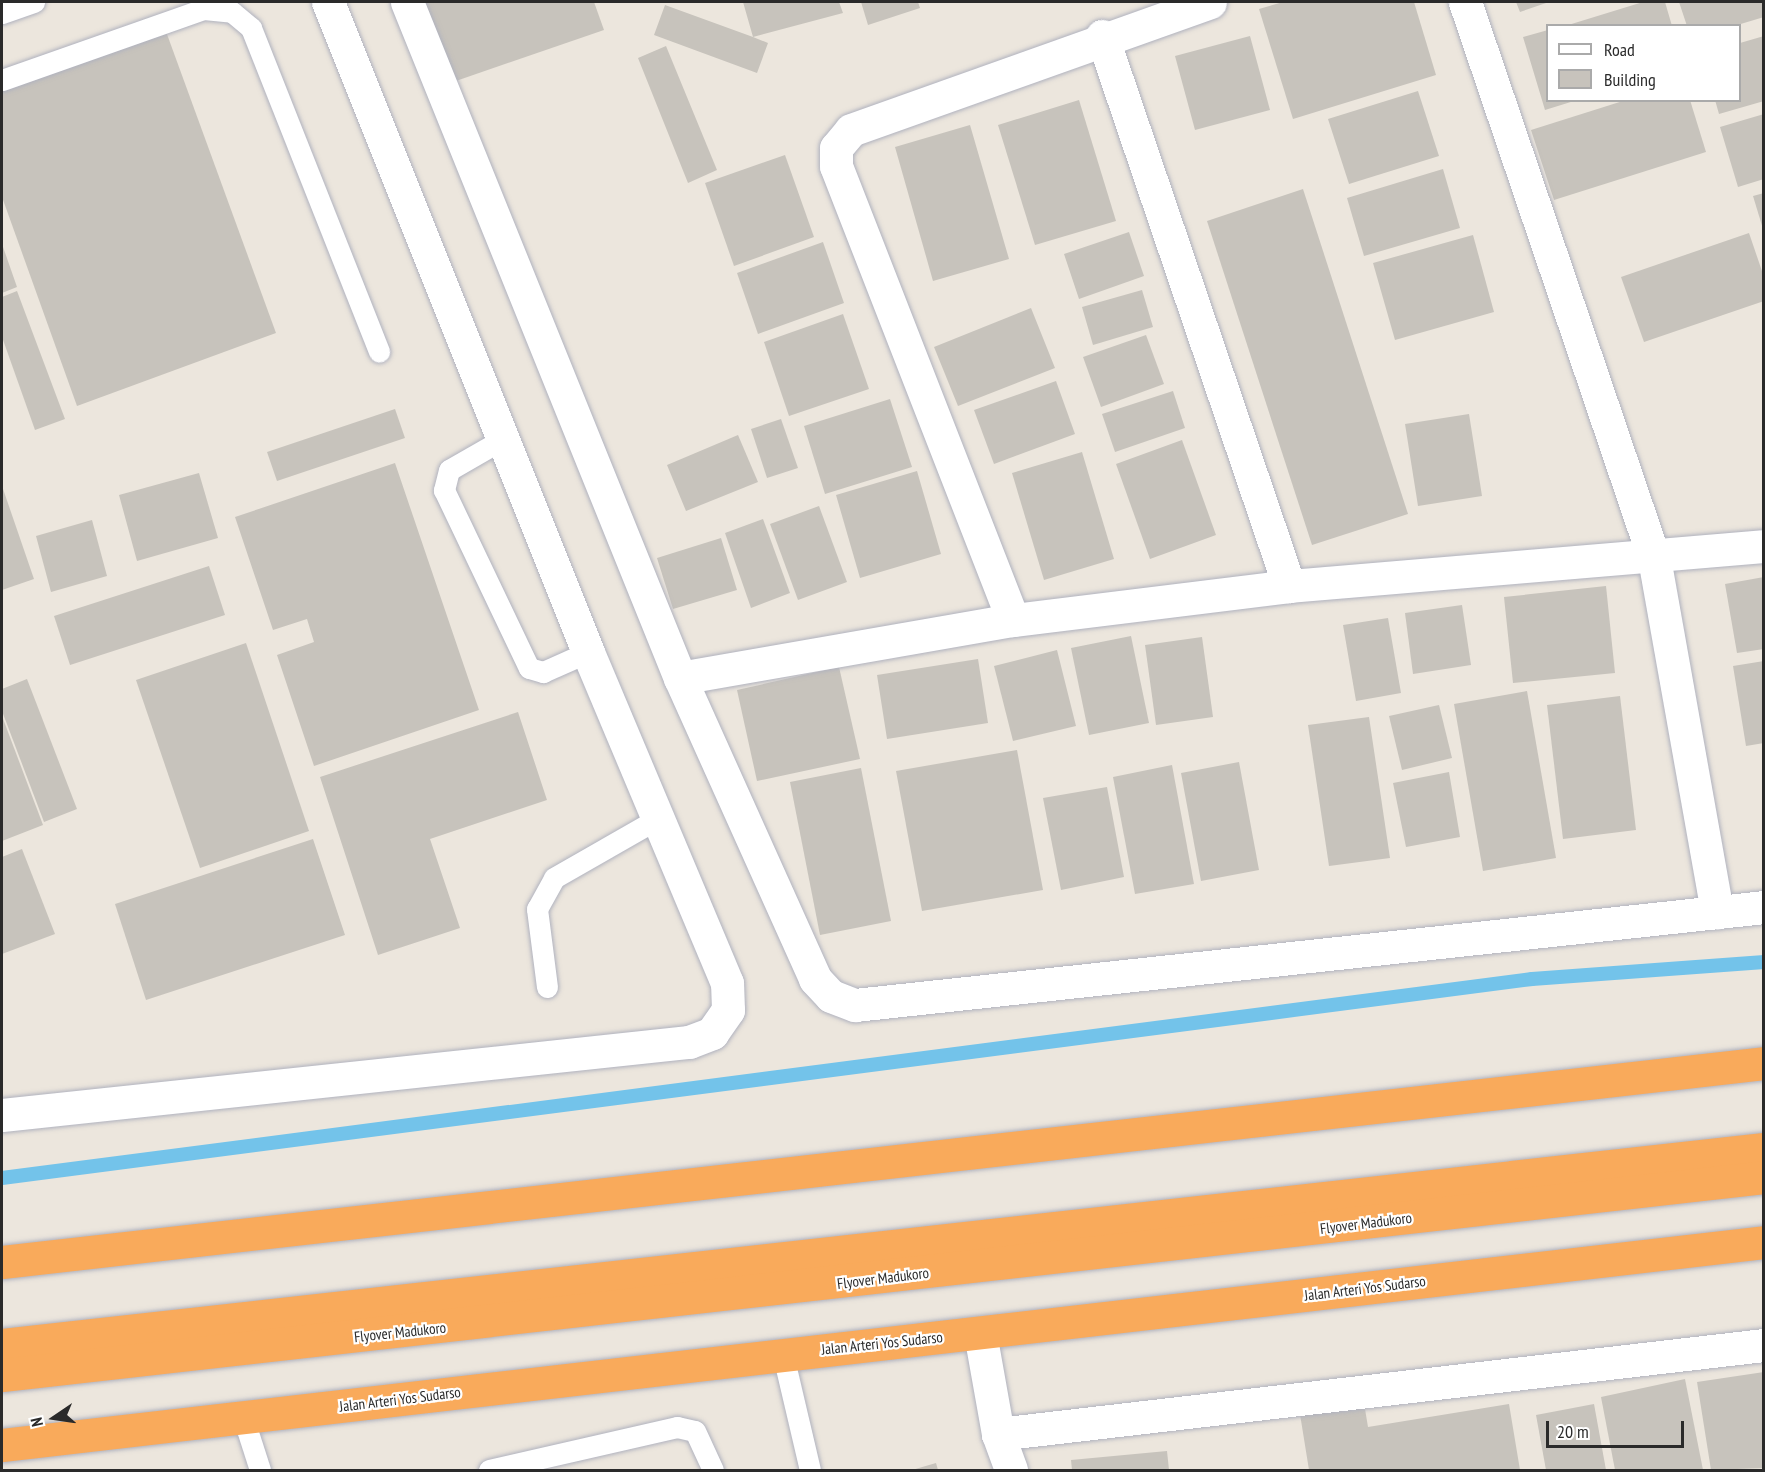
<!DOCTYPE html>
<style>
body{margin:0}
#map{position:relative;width:1765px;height:1472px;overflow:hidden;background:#ece6dd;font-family:"PT Sans Narrow",sans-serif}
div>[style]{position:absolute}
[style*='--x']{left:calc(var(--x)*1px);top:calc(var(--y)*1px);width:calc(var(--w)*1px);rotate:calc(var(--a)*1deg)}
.stream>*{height:14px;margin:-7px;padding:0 7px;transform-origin:7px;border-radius:7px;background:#73c3ea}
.building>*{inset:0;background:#c7c3bc}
.roads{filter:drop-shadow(0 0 2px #b0b2be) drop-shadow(0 0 2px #b0b2be)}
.lane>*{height:21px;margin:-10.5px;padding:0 10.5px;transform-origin:10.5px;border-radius:10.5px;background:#fff}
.street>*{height:33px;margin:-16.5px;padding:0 16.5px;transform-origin:16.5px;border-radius:16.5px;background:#fff}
.highway>*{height:33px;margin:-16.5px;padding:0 16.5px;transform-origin:16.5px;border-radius:16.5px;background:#f9aa5b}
span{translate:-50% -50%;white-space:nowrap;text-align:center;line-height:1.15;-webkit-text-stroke:4.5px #fff;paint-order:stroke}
.street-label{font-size:15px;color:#2a2a2a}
.frame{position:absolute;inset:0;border:3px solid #2a2a2a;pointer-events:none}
.legend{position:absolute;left:1546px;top:24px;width:195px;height:78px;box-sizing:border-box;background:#fff;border:2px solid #aaa;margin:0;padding:8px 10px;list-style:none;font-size:18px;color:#2a2a2a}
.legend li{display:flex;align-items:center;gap:12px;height:30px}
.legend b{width:30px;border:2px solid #aaa}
.north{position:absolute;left:24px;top:1388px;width:60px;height:60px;-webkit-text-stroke:4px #fff;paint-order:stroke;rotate:257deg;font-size:16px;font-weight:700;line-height:24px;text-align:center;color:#2a2a2a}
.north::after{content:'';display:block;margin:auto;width:21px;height:27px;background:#2a2a2a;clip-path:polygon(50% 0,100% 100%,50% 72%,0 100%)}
.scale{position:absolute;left:1546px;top:1421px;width:138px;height:27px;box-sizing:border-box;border:3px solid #2a2a2a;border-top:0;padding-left:8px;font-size:18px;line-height:21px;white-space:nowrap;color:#2a2a2a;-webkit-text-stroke:4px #fff;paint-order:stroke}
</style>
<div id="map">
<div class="stream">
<i style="--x:2;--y:1178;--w:1543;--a:-7.41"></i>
<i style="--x:1532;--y:979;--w:233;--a:-4.2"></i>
</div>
<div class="building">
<i style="clip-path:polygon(425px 2px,594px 2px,604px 30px,453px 82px)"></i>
<i style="clip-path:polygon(743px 2px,839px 2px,843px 13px,753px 37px,768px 43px,757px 73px,654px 35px,665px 5px,753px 37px)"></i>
<i style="clip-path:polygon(861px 2px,918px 2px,920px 8px,868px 25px)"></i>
<i style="clip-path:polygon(1283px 2px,1414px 2px,1436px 75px,1293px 119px,1259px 9px)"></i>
<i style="clip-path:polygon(1516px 2px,1549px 2px,1520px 12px)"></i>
<i style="clip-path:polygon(1643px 2px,1665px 2px,1672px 26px,1565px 26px)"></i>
<i style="clip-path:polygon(1679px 2px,1764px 2px,1764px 17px,1734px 26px,1687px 26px)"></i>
<i style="clip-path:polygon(164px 26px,276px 333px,77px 406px,2px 197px,2px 86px)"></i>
<i style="clip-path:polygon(1548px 30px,1548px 100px,1574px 101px,1545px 110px,1523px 37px)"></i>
<i style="clip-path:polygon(1250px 36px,1270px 110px,1195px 130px,1175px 56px)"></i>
<i style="clip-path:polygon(1764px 36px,1764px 101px,1719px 114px,1715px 100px,1740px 100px,1740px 43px)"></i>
<i style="clip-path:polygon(666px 46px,717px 170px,688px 183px,638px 58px)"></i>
<i style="clip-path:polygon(1418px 91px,1439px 156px,1349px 184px,1328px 119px)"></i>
<i style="clip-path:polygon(1079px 100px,1116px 221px,1035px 245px,998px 125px)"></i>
<i style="clip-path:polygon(1626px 100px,1690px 100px,1706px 152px,1554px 200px,1531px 130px)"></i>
<i style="clip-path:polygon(1764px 114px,1764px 179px,1738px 187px,1720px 127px)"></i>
<i style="clip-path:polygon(970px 125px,1009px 259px,933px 281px,895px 147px)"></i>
<i style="clip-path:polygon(785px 155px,814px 237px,734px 266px,705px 183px)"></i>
<i style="clip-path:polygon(1443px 169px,1460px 228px,1364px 256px,1347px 198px)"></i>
<i style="clip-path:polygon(1303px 189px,1408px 514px,1312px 545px,1207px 221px)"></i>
<i style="clip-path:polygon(1764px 193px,1764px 229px,1763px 229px,1753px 196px)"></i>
<i style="clip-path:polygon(1129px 232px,1144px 276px,1079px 299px,1064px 254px)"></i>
<i style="clip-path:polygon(1749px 233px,1764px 277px,1764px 301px,1644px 342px,1621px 277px)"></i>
<i style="clip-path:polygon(1473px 235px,1494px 312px,1395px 340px,1373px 263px)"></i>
<i style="clip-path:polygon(823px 242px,844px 303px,758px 334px,737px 273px)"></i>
<i style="clip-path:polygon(2px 244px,17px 287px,2px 293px)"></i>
<i style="clip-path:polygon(1142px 290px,1153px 327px,1093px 345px,1082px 307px)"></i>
<i style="clip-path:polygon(17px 291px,65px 419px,35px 430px,2px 337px,2px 297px)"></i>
<i style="clip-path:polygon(1031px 308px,1055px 368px,958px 406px,934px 347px)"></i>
<i style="clip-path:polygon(843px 314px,869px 389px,789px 416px,764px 342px)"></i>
<i style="clip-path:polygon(1146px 335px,1164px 384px,1101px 407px,1083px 357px)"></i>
<i style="clip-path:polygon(1056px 381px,1075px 434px,994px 464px,974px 410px)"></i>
<i style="clip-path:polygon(1173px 391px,1185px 428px,1115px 452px,1102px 414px)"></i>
<i style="clip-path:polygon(890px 399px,912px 467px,825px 494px,804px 426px)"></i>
<i style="clip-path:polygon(395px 409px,405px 438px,277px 481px,267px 452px)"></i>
<i style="clip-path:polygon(1469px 414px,1482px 496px,1418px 506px,1405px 424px)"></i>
<i style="clip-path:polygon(781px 419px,798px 468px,767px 478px,751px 429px)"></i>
<i style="clip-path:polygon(738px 435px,758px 482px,686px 511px,667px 465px)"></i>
<i style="clip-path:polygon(1182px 440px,1216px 535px,1150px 559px,1116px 464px)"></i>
<i style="clip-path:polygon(1082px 452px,1114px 559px,1044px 580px,1012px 473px)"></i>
<i style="clip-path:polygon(395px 463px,479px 710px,314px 766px,277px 655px,314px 642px,307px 619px,273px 630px,235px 517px)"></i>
<i style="clip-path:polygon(917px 471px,941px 554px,860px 578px,836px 495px)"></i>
<i style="clip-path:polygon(199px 473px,218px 538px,137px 561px,119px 495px)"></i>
<i style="clip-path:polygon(2px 486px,34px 579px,2px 590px)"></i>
<i style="clip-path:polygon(819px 506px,847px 582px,798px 600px,770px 524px)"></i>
<i style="clip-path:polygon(763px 519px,790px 593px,751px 608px,725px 533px)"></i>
<i style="clip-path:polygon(92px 520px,107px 576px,51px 592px,36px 536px)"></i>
<i style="clip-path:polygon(721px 538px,737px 590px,673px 609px,657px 558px)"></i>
<i style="clip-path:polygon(209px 566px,225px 615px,70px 665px,54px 616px)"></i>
<i style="clip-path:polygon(1764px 577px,1764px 649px,1737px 653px,1725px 584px)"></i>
<i style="clip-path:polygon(1606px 586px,1615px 673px,1513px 683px,1504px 597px)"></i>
<i style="clip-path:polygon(1462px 605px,1471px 665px,1413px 674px,1405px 613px)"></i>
<i style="clip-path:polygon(1388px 618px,1401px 693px,1356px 701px,1343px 625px)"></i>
<i style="clip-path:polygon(1131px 636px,1149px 723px,1089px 735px,1071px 648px)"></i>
<i style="clip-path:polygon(1202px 637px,1213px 717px,1156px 725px,1145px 645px)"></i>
<i style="clip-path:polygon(246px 643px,309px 831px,200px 868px,136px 680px)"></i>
<i style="clip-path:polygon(1057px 650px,1076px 726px,1013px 741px,994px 666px)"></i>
<i style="clip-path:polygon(978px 659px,988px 723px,887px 739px,877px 675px)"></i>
<i style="clip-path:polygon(1764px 661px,1764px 743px,1746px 746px,1733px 666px)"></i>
<i style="clip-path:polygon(839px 667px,860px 759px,757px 781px,737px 690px)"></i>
<i style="clip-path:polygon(27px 679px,77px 809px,44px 822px,2px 711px,2px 689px)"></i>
<i style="clip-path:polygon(1527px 691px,1556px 858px,1483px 871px,1454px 704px)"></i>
<i style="clip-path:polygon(1620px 696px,1636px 830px,1563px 839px,1547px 705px)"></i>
<i style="clip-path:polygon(1439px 705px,1452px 758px,1402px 770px,1389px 716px)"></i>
<i style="clip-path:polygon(518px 712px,547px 800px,430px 839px,460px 928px,378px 955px,320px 777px)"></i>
<i style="clip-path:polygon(2px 716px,43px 825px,2px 841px)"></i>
<i style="clip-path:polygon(1369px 717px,1390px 858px,1329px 866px,1308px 725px)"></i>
<i style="clip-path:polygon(1017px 750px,1043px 890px,922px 911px,896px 771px)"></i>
<i style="clip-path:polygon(1239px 762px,1259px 870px,1201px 881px,1181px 773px)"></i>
<i style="clip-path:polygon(1172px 765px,1194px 884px,1135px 894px,1113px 777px)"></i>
<i style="clip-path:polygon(861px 768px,891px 921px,820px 935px,790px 782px)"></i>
<i style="clip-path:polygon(1449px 772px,1460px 837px,1406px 847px,1393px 783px)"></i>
<i style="clip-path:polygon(1107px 787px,1124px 877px,1061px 890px,1043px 798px)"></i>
<i style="clip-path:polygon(313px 839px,345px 935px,146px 1000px,115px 904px)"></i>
<i style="clip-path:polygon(22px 849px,55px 934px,2px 954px,2px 857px)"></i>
<i style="clip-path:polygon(1764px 1372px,1764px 1468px,1711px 1470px,1697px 1382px)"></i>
<i style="clip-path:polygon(1685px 1379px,1703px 1470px,1615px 1470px,1601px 1397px)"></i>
<i style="clip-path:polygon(1363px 1397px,1368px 1427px,1509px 1404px,1520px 1470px,1309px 1470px,1299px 1408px)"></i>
<i style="clip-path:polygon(1594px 1404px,1606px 1470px,1546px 1470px,1536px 1415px)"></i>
<i style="clip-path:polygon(1167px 1451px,1169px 1470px,1072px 1470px,1071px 1460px)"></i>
<i style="clip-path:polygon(936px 1463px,938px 1470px,912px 1470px)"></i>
</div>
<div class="roads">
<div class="lane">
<i style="--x:2;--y:13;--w:34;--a:-19"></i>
<i style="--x:2;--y:80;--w:214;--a:-19.4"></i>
<i style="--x:204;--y:9;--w:28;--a:6"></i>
<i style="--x:232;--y:12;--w:25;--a:40"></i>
<i style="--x:251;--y:28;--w:348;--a:68.4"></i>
<i style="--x:503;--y:439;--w:62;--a:150.1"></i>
<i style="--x:449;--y:470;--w:21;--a:104"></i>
<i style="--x:444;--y:490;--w:197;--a:64.5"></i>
<i style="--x:529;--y:668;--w:15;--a:16"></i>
<i style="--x:543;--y:672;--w:49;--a:-24"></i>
<i style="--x:547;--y:987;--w:79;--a:-97.3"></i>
<i style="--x:537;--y:909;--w:35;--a:-61"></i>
<i style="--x:554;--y:878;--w:119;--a:-29.8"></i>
<i style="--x:783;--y:1355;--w:118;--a:76.8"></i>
<i style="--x:243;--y:1417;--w:56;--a:72.2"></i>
<i style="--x:489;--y:1470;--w:193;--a:-12.9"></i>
<i style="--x:677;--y:1427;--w:18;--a:13"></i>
<i style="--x:695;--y:1431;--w:43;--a:65.2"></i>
</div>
<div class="street">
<i style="--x:407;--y:2;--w:729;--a:68.01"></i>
<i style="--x:680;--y:678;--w:330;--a:65.8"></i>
<i style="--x:815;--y:979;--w:23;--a:47"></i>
<i style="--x:831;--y:996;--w:26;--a:21"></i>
<i style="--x:855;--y:1005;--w:914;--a:-6.15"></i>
<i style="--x:1465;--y:2;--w:587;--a:71.23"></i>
<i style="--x:1654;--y:558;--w:360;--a:79.9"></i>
<i style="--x:1102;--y:36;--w:581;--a:71.22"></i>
<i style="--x:1013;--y:620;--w:487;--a:-111.3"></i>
<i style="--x:836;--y:166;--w:18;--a:-90"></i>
<i style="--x:836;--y:148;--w:23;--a:-50"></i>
<i style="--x:851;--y:130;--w:381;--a:-19.6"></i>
<i style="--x:680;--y:678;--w:338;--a:-9.9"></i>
<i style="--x:1013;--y:620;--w:278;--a:-7"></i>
<i style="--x:1289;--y:586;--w:477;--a:-4.8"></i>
<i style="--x:2;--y:1115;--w:691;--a:-6.07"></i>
<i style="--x:689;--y:1042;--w:25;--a:-21"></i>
<i style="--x:712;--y:1033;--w:28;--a:-55"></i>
<i style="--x:728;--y:1010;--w:27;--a:-92"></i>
<i style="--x:727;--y:983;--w:359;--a:-112.8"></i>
<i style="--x:588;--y:652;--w:700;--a:-111.8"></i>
<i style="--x:980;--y:1333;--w:103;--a:79.9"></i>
<i style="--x:998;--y:1434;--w:38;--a:70"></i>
<i style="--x:998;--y:1434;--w:771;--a:-6.63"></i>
</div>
<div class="highway">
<i style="--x:2;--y:1262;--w:1773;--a:-6.44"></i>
<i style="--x:2;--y:1345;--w:1773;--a:-6.35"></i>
<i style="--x:2;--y:1375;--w:1773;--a:-6.41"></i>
<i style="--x:2;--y:1445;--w:1774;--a:-6.57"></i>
</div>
</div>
<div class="street-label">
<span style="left:1366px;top:1223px;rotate:-7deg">Flyover Madukoro</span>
<span style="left:883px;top:1278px;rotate:-7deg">Flyover Madukoro</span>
<span style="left:1365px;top:1288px;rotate:-7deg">Jalan Arteri Yos Sudarso</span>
<span style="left:400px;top:1332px;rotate:-6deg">Flyover Madukoro</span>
<span style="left:882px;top:1343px;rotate:-6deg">Jalan Arteri Yos Sudarso</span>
<span style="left:400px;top:1399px;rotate:-7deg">Jalan Arteri Yos Sudarso</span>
</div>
<div class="frame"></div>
<ul class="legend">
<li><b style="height:8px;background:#fff"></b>Road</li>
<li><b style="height:16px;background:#c7c3bc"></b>Building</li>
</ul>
<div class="north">N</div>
<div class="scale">20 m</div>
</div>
